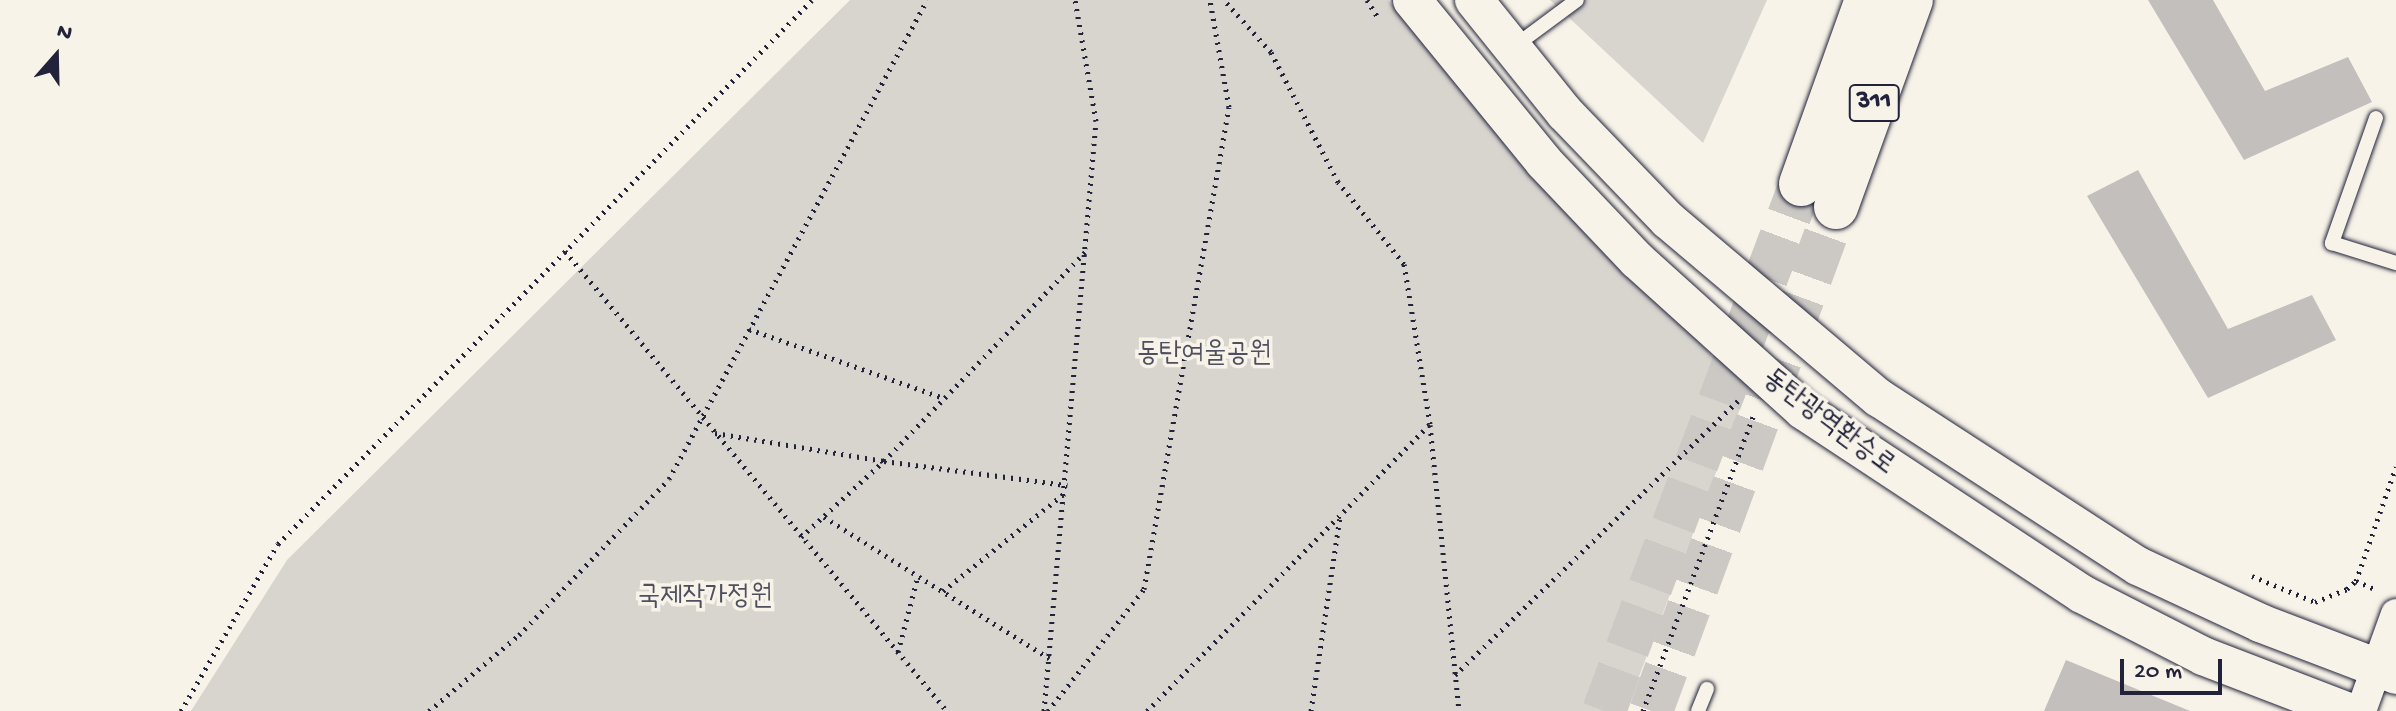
<!DOCTYPE html>
<meta charset="utf-8">
<style>
body{margin:0}
#map{position:relative;width:2396px;height:711px;overflow:hidden;background:#f7f3e8;font-family:"Gochi Hand","Poor Story",sans-serif}
div>[style]{position:absolute}
[style*='--x']{left:calc(var(--x)*1px);top:calc(var(--y)*1px);width:calc(var(--w)*1px);rotate:calc(var(--a)*1deg)}
.green>*{inset:0;background:#d8d5cf}
.building>*{inset:0;background:#c2bfbd}
.trunk-tunnel>*{height:44px;margin-top:-22px;transform-origin:0;background:repeating-linear-gradient(90deg,#ccc9c5 0 44px,transparent 0 66px)}
.path>*{height:5px;margin-top:-2.5px;transform-origin:0;background:repeating-linear-gradient(90deg,#22223b 0 2px,transparent 0 8px)}
.roads{filter:drop-shadow(0 0 2px #22223b) drop-shadow(0 0 2px #22223b)}
.service>*{height:14px;margin:-7px;padding:0 7px;transform-origin:7px;border-radius:7px;background:#f7f3e8}
.minor>*{height:30px;margin:-15px;padding:0 15px;transform-origin:15px;border-radius:15px;background:#f7f3e8}
.tertiary>*{height:38px;margin:-19px;padding:0 19px;transform-origin:19px;border-radius:19px;background:#f7f3e8}
.trunk>*{height:44px;margin:-22px;padding:0 22px;transform-origin:22px;border-radius:22px;background:#f7f3e8}
span{translate:-50% -50%;white-space:nowrap;text-align:center;line-height:1.15;-webkit-text-stroke:7px #f7f3e8;paint-order:stroke}
.shield-label span{padding:2px 6px;background:#f7f3e8;border:2px solid;border-radius:6px;-webkit-text-stroke-width:0}
.shield-label{font-size:26px;color:#22223b;font-weight:700}
.park-label{font-size:28px;color:#504f60}
.street-label{font-size:28px;color:#22223b}
.north{position:absolute;left:16px;top:16px;width:80px;height:80px;-webkit-text-stroke:6px #f7f3e8;paint-order:stroke;rotate:20deg;font-size:22px;font-weight:700;line-height:32px;text-align:center;color:#22223b}
.north::after{content:'';display:block;margin:auto;width:28px;height:36px;background:#22223b;clip-path:polygon(50% 0,100% 100%,50% 72%,0 100%)}
.scale{position:absolute;left:2120px;top:659px;width:102px;height:36px;box-sizing:border-box;border:4px solid #22223b;border-top:0;padding-left:10px;font-size:24px;line-height:28px;white-space:nowrap;color:#22223b;-webkit-text-stroke:6px #f7f3e8;paint-order:stroke}
</style>
<div id="map">
<div class="green">
<i style="clip-path:polygon(850px 0,1388px 0,1746px 393px,1626px 711px,191px 711px,287px 560px)"></i>
<i style="clip-path:polygon(1550px 0,1767px 0,1703px 143px)"></i>
</div>
<div class="building">
<i style="clip-path:polygon(2148px 0,2213px 0,2265px 91px,2348px 57px,2372px 102px,2244px 160px)"></i>
<i style="clip-path:polygon(2138px 170px,2228px 329px,2312px 295px,2336px 340px,2208px 398px,2087px 196px)"></i>
<i style="clip-path:polygon(2066px 660px,2190px 711px,2044px 711px)"></i>
</div>
<div class="trunk-tunnel">
<i style="--x:1604;--y:711;--w:563;--a:-69.5"></i>
<i style="--x:1651;--y:711;--w:537;--a:-69.84"></i>
</div>
<div class="path">
<i style="--x:1367;--y:0;--w:22;--a:58"></i>
<i style="--x:565;--y:251;--w:598;--a:50.29"></i>
<i style="--x:749;--y:329;--w:207;--a:19.5"></i>
<i style="--x:1430;--y:425;--w:287;--a:84.2"></i>
<i style="--x:715;--y:433;--w:171;--a:9.4"></i>
<i style="--x:884;--y:461;--w:290;--a:-46.1"></i>
<i style="--x:824;--y:517;--w:266;--a:32.1"></i>
<i style="--x:801;--y:537;--w:113;--a:-42.5"></i>
<i style="--x:884;--y:461;--w:185;--a:7.5"></i>
<i style="--x:2252;--y:576;--w:68;--a:22.4"></i>
<i style="--x:2315;--y:602;--w:35;--a:-22"></i>
<i style="--x:2347;--y:589;--w:12;--a:-42"></i>
<i style="--x:2356;--y:581;--w:121;--a:-70.7"></i>
<i style="--x:2356;--y:581;--w:23;--a:23"></i>
<i style="--x:943;--y:591;--w:158;--a:-38.8"></i>
<i style="--x:898;--y:652;--w:79;--a:-75.3"></i>
<i style="--x:1455;--y:675;--w:395;--a:-44.1"></i>
<i style="--x:181;--y:711;--w:193;--a:-59.9"></i>
<i style="--x:278;--y:544;--w:762;--a:-45.53"></i>
<i style="--x:429;--y:711;--w:118;--a:-40.2"></i>
<i style="--x:519;--y:635;--w:216;--a:-46.1"></i>
<i style="--x:669;--y:479;--w:544;--a:-61.69"></i>
<i style="--x:1044;--y:711;--w:592;--a:-84.96"></i>
<i style="--x:1096;--y:121;--w:123;--a:-99.8"></i>
<i style="--x:1048;--y:711;--w:155;--a:-51.8"></i>
<i style="--x:1144;--y:589;--w:489;--a:-80"></i>
<i style="--x:1229;--y:107;--w:109;--a:-100.1"></i>
<i style="--x:1147;--y:711;--w:403;--a:-45.4"></i>
<i style="--x:1430;--y:424;--w:162;--a:-99.2"></i>
<i style="--x:1404;--y:264;--w:105;--a:-128.8"></i>
<i style="--x:1338;--y:182;--w:146;--a:-117.3"></i>
<i style="--x:1271;--y:52;--w:70;--a:-132.1"></i>
<i style="--x:1311;--y:711;--w:195;--a:-81.5"></i>
<i style="--x:1643;--y:711;--w:319;--a:-69.5"></i>
</div>
<div class="roads">
<div class="service">
<i style="--x:1515;--y:46;--w:77;--a:-36.6"></i>
<i style="--x:2376;--y:118;--w:133;--a:109.4"></i>
<i style="--x:2332;--y:243;--w:67;--a:17.4"></i>
<i style="--x:1698;--y:711;--w:24;--a:-68"></i>
</div>
<div class="minor">
<i style="--x:2361;--y:711;--w:103;--a:-70.2"></i>
</div>
<div class="tertiary">
<i style="--x:1412;--y:0;--w:209;--a:50.8"></i>
<i style="--x:1544;--y:162;--w:135;--a:46.5"></i>
<i style="--x:1637;--y:260;--w:224;--a:42.1"></i>
<i style="--x:1803;--y:410;--w:334;--a:33.4"></i>
<i style="--x:2082;--y:594;--w:136;--a:27.1"></i>
<i style="--x:2203;--y:656;--w:153;--a:21"></i>
<i style="--x:1474;--y:0;--w:145;--a:51.2"></i>
<i style="--x:1565;--y:113;--w:149;--a:46.1"></i>
<i style="--x:1668;--y:220;--w:276;--a:40.2"></i>
<i style="--x:1879;--y:398;--w:309;--a:33"></i>
<i style="--x:2138;--y:566;--w:135;--a:25"></i>
<i style="--x:2260;--y:623;--w:146;--a:20.9"></i>
</div>
<div class="trunk">
<i style="--x:1801;--y:184;--w:195;--a:-70.3"></i>
<i style="--x:1836;--y:207;--w:220;--a:-70.1"></i>
</div>
</div>
<div class="shield-label">
<span style="left:1874px;top:103px">311</span>
</div>
<div class="park-label">
<span style="left:1204px;top:355px">동탄여울공원</span>
<span style="left:705px;top:598px">국제작가정원</span>
</div>
<div class="street-label">
<span style="left:1828px;top:423px;rotate:37deg">동탄광역환승로</span>
</div>
<div class="north">N</div>
<div class="scale">20 m</div>
</div>
